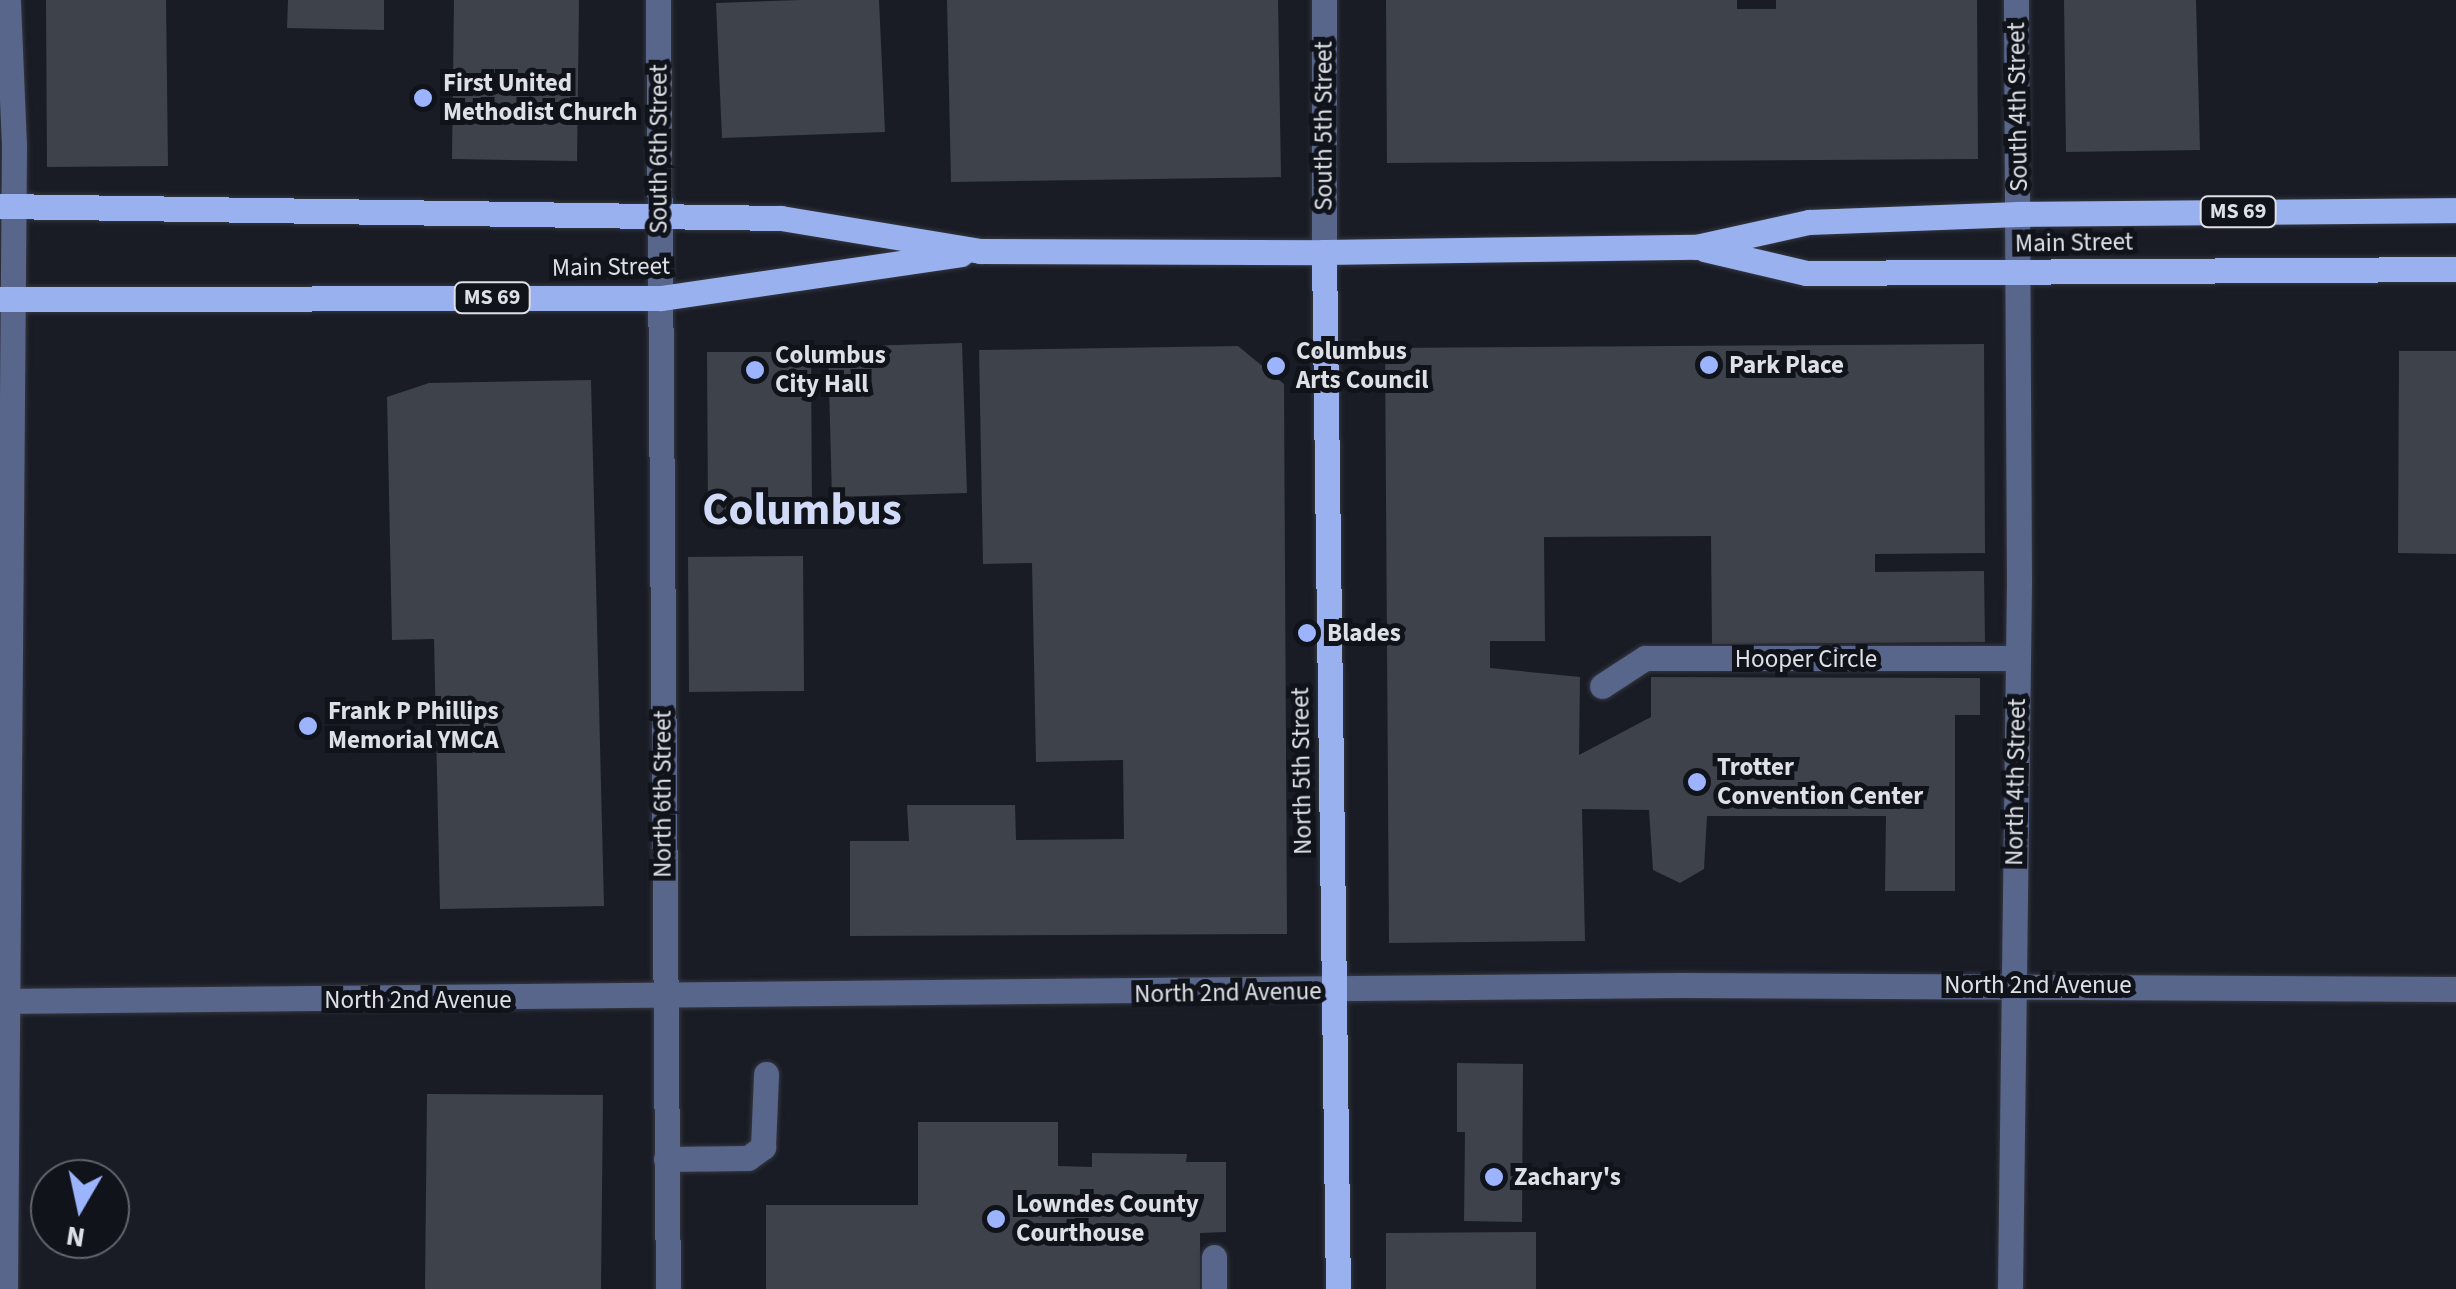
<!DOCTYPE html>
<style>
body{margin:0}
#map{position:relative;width:2456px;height:1289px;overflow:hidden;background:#191c25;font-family:"Source Sans 3",sans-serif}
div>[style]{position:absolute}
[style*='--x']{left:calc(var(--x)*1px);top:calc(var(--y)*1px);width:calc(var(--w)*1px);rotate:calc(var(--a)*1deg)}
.building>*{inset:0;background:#3e424b}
.roads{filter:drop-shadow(0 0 2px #343740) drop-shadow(0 0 2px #343740)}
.minor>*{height:25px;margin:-12.5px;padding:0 12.5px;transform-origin:12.5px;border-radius:12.5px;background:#58668c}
.major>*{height:25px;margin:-12.5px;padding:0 12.5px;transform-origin:12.5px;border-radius:12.5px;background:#9ab1f0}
.dots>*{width:28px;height:28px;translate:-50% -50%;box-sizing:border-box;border:5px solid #11131b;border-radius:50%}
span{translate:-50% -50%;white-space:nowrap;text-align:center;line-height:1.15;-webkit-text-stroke:10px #11131b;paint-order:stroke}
.shield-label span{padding:2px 8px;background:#11131b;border:2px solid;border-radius:8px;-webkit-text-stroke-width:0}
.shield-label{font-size:22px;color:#dde0e5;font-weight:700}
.poi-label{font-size:25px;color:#dde0e5;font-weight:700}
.left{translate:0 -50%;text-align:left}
.street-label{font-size:25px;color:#dde0e5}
.town-label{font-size:45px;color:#d1dbf7;font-weight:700}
.north{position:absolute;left:30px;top:1159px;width:100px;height:100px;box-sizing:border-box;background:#11131b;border:2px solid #63656c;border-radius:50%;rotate:189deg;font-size:28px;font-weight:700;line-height:40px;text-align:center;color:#dde0e5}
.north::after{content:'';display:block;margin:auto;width:35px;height:45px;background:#9bb4fd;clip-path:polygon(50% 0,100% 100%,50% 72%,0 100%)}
</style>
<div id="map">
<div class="building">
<i style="clip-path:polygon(46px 0,166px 0,168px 166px,47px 167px)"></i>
<i style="clip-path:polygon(288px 0,384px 0,384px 30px,287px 28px)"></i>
<i style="clip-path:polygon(454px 0,579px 0,577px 161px,452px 159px)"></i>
<i style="clip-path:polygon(800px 0,879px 0,885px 132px,722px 138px,716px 3px)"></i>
<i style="clip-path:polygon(947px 0,1278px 0,1281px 177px,951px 182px)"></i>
<i style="clip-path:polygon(1386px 0,1737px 0,1737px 9px,1776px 9px,1776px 0,1977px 0,1978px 159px,1387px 163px)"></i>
<i style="clip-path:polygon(2064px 0,2196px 0,2200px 150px,2066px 152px)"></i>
<i style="clip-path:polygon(962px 343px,967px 493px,832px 497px,828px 347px)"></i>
<i style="clip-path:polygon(1984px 344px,1985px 553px,1875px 554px,1875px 572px,1984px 571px,1985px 642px,1712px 644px,1711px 536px,1544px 537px,1545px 641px,1490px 641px,1490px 668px,1580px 677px,1579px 755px,1651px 717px,1651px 677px,1980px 678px,1980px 715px,1955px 715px,1955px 891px,1885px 891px,1886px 816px,1707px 816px,1704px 869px,1680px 883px,1653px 870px,1649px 810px,1582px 809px,1585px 941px,1389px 943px,1385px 348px)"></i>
<i style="clip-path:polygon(1238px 346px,1284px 384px,1287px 934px,850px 936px,850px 841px,909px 841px,907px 805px,1015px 805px,1016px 840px,1124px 839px,1123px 760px,1036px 762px,1032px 563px,983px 564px,979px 350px)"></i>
<i style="clip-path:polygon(2399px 351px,2456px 351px,2456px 554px,2398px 553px)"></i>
<i style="clip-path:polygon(707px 352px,811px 352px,812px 515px,708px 515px)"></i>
<i style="clip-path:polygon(591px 380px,604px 906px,440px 909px,434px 639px,392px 640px,387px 397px,429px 383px)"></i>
<i style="clip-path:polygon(803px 556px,804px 691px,689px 692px,688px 557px)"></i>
<i style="clip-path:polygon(1457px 1063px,1523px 1064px,1522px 1222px,1464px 1221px,1465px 1132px,1457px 1132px)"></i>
<i style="clip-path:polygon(427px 1094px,603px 1095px,601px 1289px,425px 1289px)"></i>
<i style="clip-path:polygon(918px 1122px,1058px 1122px,1058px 1166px,1092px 1167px,1092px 1153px,1187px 1154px,1186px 1162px,1226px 1162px,1226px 1232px,1200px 1233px,1200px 1289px,766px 1289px,766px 1205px,918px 1205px)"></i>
<i style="clip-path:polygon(1536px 1232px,1536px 1289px,1386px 1289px,1386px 1233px)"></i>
</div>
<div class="roads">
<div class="minor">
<i style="--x:658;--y:0;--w:1289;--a:89.56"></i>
<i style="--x:1324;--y:252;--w:252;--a:-90"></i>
<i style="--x:1602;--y:686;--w:51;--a:-33.1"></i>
<i style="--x:1645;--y:658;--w:373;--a:0"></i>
<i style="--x:0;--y:1001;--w:1679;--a:-0.55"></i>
<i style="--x:1679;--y:985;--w:777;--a:0.29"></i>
<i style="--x:666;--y:1159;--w:82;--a:-0.7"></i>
<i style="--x:748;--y:1158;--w:19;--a:-36"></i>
<i style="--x:763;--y:1147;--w:73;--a:-87.6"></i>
<i style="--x:5;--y:1289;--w:1143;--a:-89.55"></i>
<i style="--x:14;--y:146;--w:146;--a:-92.4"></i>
<i style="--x:1214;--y:1289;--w:32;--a:-90"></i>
<i style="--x:2010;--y:1289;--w:707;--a:-89.27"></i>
<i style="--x:2019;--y:582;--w:582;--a:-90.3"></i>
</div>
<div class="major">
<i style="--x:0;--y:206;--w:781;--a:0.88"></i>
<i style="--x:781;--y:218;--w:202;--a:9.4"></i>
<i style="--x:980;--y:251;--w:344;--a:0.2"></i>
<i style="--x:1324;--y:252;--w:372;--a:-0.8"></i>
<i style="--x:1696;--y:247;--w:116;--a:-12.5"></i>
<i style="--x:1809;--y:222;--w:210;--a:-2.2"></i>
<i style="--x:2019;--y:214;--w:437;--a:-0.5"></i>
<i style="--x:1704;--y:249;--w:105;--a:13.2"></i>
<i style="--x:1806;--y:273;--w:650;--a:-0.35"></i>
<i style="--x:1324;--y:252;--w:1037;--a:89.23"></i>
<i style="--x:0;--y:299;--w:661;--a:-0.09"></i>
<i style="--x:661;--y:298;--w:303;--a:-8.3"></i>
</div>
</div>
<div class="dots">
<i style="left:423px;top:98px;background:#9bb4fd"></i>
<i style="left:1709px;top:365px;background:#9bb4fd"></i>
<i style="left:1276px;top:366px;background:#9bb4fd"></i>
<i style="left:755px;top:370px;background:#9bb4fd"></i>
<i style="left:1307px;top:633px;background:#9bb4fd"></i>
<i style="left:308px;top:726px;background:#9bb4fd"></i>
<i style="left:1697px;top:782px;background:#9bb4fd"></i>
<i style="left:1494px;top:1177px;background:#9bb4fd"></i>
<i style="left:996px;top:1219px;background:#9bb4fd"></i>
</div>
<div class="shield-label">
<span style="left:2238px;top:212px">MS 69</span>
<span style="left:492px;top:298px">MS 69</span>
</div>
<div class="poi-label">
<span class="left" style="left:443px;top:98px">First United<br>Methodist Church</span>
<span class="left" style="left:1296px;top:366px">Columbus<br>Arts Council</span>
<span class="left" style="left:775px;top:370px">Columbus<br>City Hall</span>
<span class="left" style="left:1729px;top:365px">Park Place</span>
<span class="left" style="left:1327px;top:633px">Blades</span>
<span class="left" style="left:328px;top:726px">Frank P Phillips<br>Memorial YMCA</span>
<span class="left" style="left:1717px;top:782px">Trotter<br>Convention Center</span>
<span class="left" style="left:1514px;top:1177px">Zachary's</span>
<span class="left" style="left:1016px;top:1219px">Lowndes County<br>Courthouse</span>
</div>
<div class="street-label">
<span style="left:2018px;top:107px;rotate:-91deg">South 4th Street</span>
<span style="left:1324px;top:126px;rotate:-90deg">South 5th Street</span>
<span style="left:659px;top:149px;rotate:-90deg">South 6th Street</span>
<span style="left:2074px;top:243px;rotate:-1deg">Main Street</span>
<span style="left:611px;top:267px;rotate:-1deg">Main Street</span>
<span style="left:1806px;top:659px">Hooper Circle</span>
<span style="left:1302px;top:771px;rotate:-91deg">North 5th Street</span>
<span style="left:2016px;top:782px;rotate:-89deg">North 4th Street</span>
<span style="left:663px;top:794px;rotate:-90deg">North 6th Street</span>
<span style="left:2038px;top:985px">North 2nd Avenue</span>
<span style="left:1228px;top:993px;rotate:-1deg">North 2nd Avenue</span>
<span style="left:418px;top:1000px">North 2nd Avenue</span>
</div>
<div class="town-label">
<span style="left:802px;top:511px">Columbus</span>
</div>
<div class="north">N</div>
</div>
